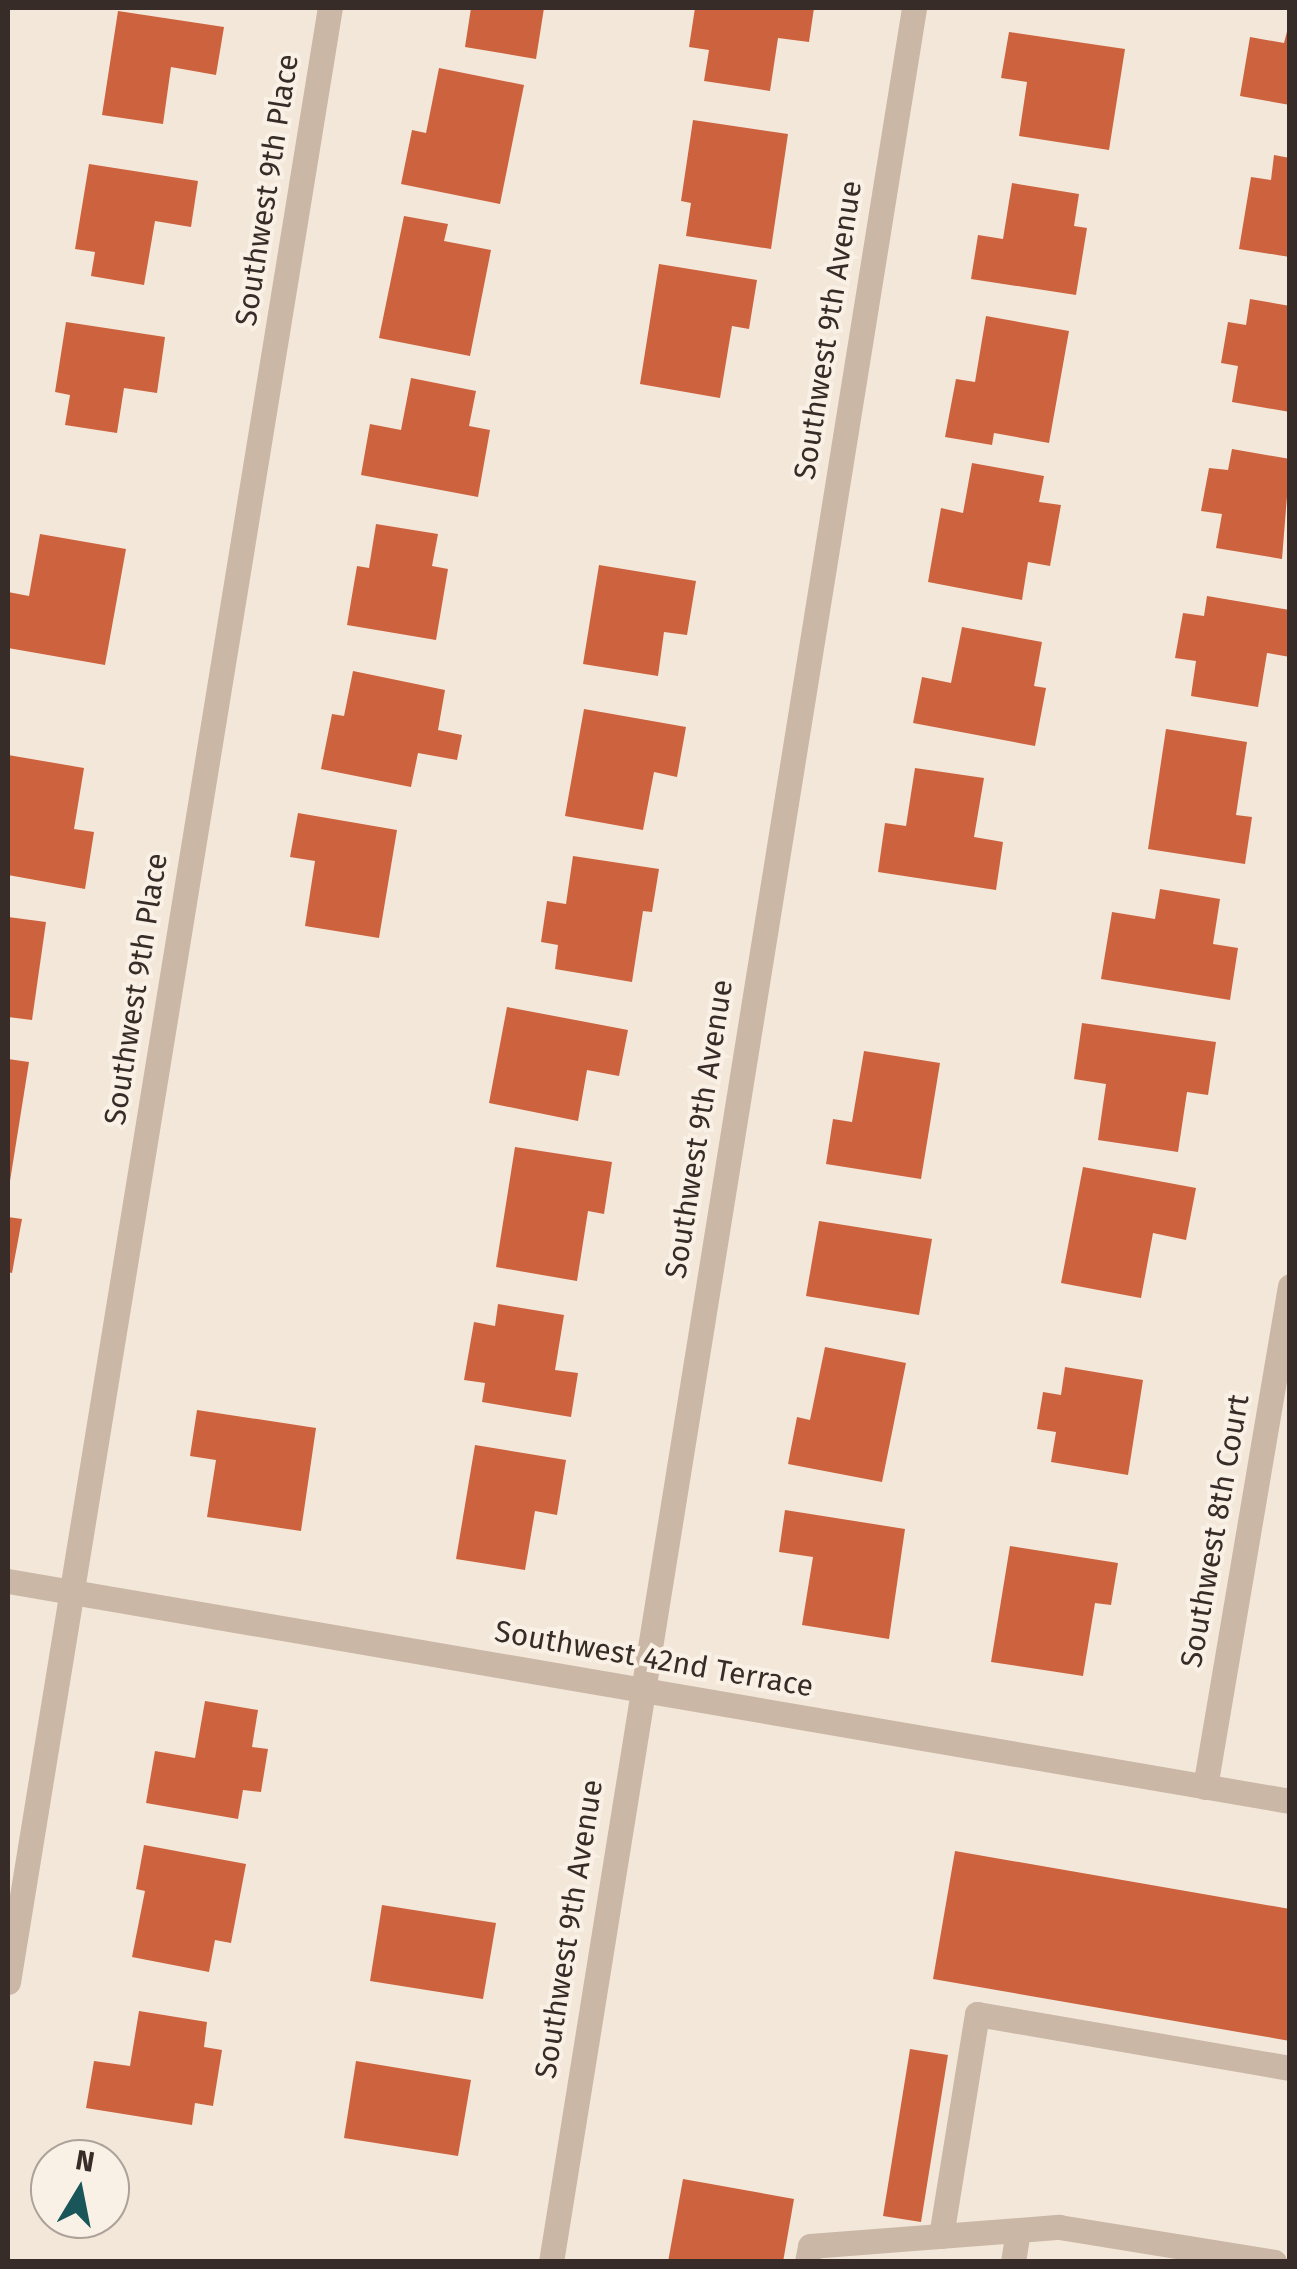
<!DOCTYPE html>
<style>
body{margin:0}
#map{position:relative;width:1297px;height:2269px;overflow:hidden;background:#f3e7d9;font-family:"Fira Sans",sans-serif}
div>[style]{position:absolute}
[style*='--x']{left:calc(var(--x)*1px);top:calc(var(--y)*1px);width:calc(var(--w)*1px);rotate:calc(var(--a)*1deg)}
.building>*{inset:0;background:#cc633e}
.minor>*{height:25px;margin:-12.5px;padding:0 12.5px;transform-origin:12.5px;border-radius:12.5px;background:#cbb7a5}
span{translate:-50% -50%;white-space:nowrap;text-align:center;line-height:1.15;-webkit-text-stroke:8px #faf1e6;paint-order:stroke}
.street-label{font-size:30px;color:#372c27}
.frame{position:absolute;inset:0;border:10px solid #372c27;pointer-events:none}
.north{position:absolute;left:30px;top:2139px;width:100px;height:100px;box-sizing:border-box;background:#faf1e6;border:2px solid #aca29a;border-radius:50%;rotate:10deg;font-size:28px;font-weight:700;line-height:40px;text-align:center;color:#372c27}
.north::after{content:'';display:block;margin:auto;width:35px;height:45px;background:#1a555a;clip-path:polygon(50% 0,100% 100%,50% 72%,0 100%)}
</style>
<div id="map">
<div class="building">
<i style="clip-path:polygon(471px 8px,544px 8px,536px 59px,465px 47px)"></i>
<i style="clip-path:polygon(695px 8px,814px 8px,809px 42px,778px 38px,770px 91px,704px 81px,709px 50px,689px 47px)"></i>
<i style="clip-path:polygon(118px 11px,224px 27px,216px 75px,171px 67px,163px 124px,102px 115px)"></i>
<i style="clip-path:polygon(1290px 20px,1290px 105px,1240px 96px,1250px 37px,1284px 43px)"></i>
<i style="clip-path:polygon(1009px 32px,1125px 49px,1109px 150px,1019px 136px,1027px 82px,1001px 78px)"></i>
<i style="clip-path:polygon(439px 68px,524px 85px,500px 204px,401px 184px,412px 130px,426px 133px)"></i>
<i style="clip-path:polygon(693px 120px,788px 134px,771px 249px,686px 236px,691px 203px,681px 201px)"></i>
<i style="clip-path:polygon(1274px 155px,1290px 158px,1290px 257px,1239px 249px,1251px 177px,1271px 180px)"></i>
<i style="clip-path:polygon(89px 164px,198px 181px,191px 227px,155px 221px,144px 285px,91px 276px,95px 252px,75px 249px)"></i>
<i style="clip-path:polygon(1012px 183px,1079px 194px,1074px 226px,1087px 228px,1076px 295px,971px 279px,978px 235px,1003px 239px)"></i>
<i style="clip-path:polygon(404px 216px,448px 224px,444px 241px,491px 250px,470px 356px,379px 338px)"></i>
<i style="clip-path:polygon(659px 264px,757px 280px,749px 329px,732px 326px,720px 398px,640px 384px)"></i>
<i style="clip-path:polygon(1250px 299px,1290px 306px,1290px 412px,1232px 402px,1238px 366px,1221px 363px,1228px 322px,1246px 325px)"></i>
<i style="clip-path:polygon(986px 316px,1069px 331px,1049px 443px,994px 433px,992px 445px,945px 437px,956px 379px,975px 382px)"></i>
<i style="clip-path:polygon(66px 322px,165px 337px,157px 393px,124px 388px,117px 433px,65px 425px,70px 395px,55px 392px)"></i>
<i style="clip-path:polygon(411px 378px,476px 391px,469px 426px,490px 430px,478px 497px,361px 475px,370px 424px,401px 430px)"></i>
<i style="clip-path:polygon(1232px 449px,1290px 459px,1282px 559px,1216px 548px,1222px 514px,1201px 511px,1209px 468px,1228px 470px)"></i>
<i style="clip-path:polygon(972px 463px,1044px 476px,1039px 502px,1061px 505px,1050px 566px,1028px 562px,1022px 600px,928px 582px,941px 508px,963px 513px)"></i>
<i style="clip-path:polygon(376px 524px,438px 534px,432px 566px,448px 569px,436px 640px,347px 625px,357px 566px,369px 568px)"></i>
<i style="clip-path:polygon(40px 534px,126px 549px,105px 665px,8px 648px,8px 592px,29px 596px)"></i>
<i style="clip-path:polygon(599px 565px,696px 581px,687px 635px,664px 632px,658px 676px,583px 664px)"></i>
<i style="clip-path:polygon(1207px 596px,1290px 610px,1290px 657px,1267px 653px,1258px 707px,1191px 696px,1196px 661px,1175px 658px,1183px 613px,1204px 616px)"></i>
<i style="clip-path:polygon(962px 627px,1042px 642px,1034px 686px,1046px 688px,1035px 746px,913px 723px,922px 677px,951px 683px)"></i>
<i style="clip-path:polygon(353px 671px,445px 690px,438px 730px,462px 735px,457px 760px,418px 753px,411px 787px,321px 769px,332px 714px,344px 716px)"></i>
<i style="clip-path:polygon(584px 709px,686px 727px,677px 777px,654px 772px,643px 830px,565px 816px)"></i>
<i style="clip-path:polygon(1166px 729px,1247px 742px,1236px 815px,1252px 817px,1245px 864px,1148px 849px)"></i>
<i style="clip-path:polygon(8px 755px,84px 768px,74px 829px,94px 832px,85px 889px,8px 875px)"></i>
<i style="clip-path:polygon(915px 768px,984px 778px,974px 837px,1003px 842px,996px 890px,878px 872px,885px 823px,906px 826px)"></i>
<i style="clip-path:polygon(298px 813px,397px 830px,379px 938px,305px 926px,315px 861px,290px 857px)"></i>
<i style="clip-path:polygon(573px 856px,659px 869px,652px 912px,643px 911px,632px 982px,555px 969px,558px 945px,541px 942px,547px 901px,566px 904px)"></i>
<i style="clip-path:polygon(1160px 889px,1220px 899px,1213px 944px,1238px 948px,1230px 1000px,1101px 979px,1112px 912px,1155px 919px)"></i>
<i style="clip-path:polygon(8px 917px,46px 922px,32px 1020px,8px 1017px)"></i>
<i style="clip-path:polygon(507px 1007px,628px 1030px,619px 1076px,587px 1070px,578px 1121px,489px 1103px)"></i>
<i style="clip-path:polygon(1082px 1023px,1216px 1042px,1208px 1095px,1187px 1092px,1178px 1152px,1098px 1140px,1106px 1084px,1074px 1079px)"></i>
<i style="clip-path:polygon(864px 1051px,940px 1063px,921px 1179px,826px 1164px,833px 1119px,852px 1122px)"></i>
<i style="clip-path:polygon(8px 1059px,29px 1062px,10px 1181px,8px 1181px)"></i>
<i style="clip-path:polygon(515px 1147px,612px 1162px,604px 1214px,588px 1211px,577px 1281px,496px 1267px)"></i>
<i style="clip-path:polygon(1083px 1167px,1196px 1188px,1186px 1240px,1153px 1233px,1141px 1298px,1061px 1283px)"></i>
<i style="clip-path:polygon(8px 1217px,22px 1219px,12px 1273px,8px 1272px)"></i>
<i style="clip-path:polygon(819px 1221px,932px 1239px,919px 1315px,806px 1296px)"></i>
<i style="clip-path:polygon(498px 1304px,564px 1315px,555px 1370px,578px 1373px,571px 1417px,482px 1402px,485px 1383px,464px 1380px,474px 1322px,495px 1326px)"></i>
<i style="clip-path:polygon(825px 1347px,906px 1363px,882px 1482px,788px 1464px,797px 1417px,810px 1420px)"></i>
<i style="clip-path:polygon(1065px 1367px,1143px 1380px,1128px 1475px,1051px 1462px,1056px 1432px,1037px 1429px,1043px 1392px,1061px 1395px)"></i>
<i style="clip-path:polygon(197px 1410px,316px 1428px,301px 1531px,207px 1517px,216px 1460px,190px 1456px)"></i>
<i style="clip-path:polygon(475px 1445px,566px 1460px,557px 1515px,535px 1511px,525px 1570px,456px 1559px)"></i>
<i style="clip-path:polygon(785px 1510px,905px 1529px,889px 1639px,802px 1625px,813px 1557px,779px 1552px)"></i>
<i style="clip-path:polygon(1010px 1546px,1118px 1563px,1111px 1605px,1095px 1603px,1083px 1676px,991px 1662px)"></i>
<i style="clip-path:polygon(205px 1701px,258px 1710px,252px 1747px,268px 1749px,261px 1792px,243px 1790px,238px 1819px,146px 1803px,155px 1751px,195px 1758px)"></i>
<i style="clip-path:polygon(144px 1845px,246px 1864px,231px 1943px,215px 1940px,209px 1972px,132px 1957px,145px 1891px,136px 1889px)"></i>
<i style="clip-path:polygon(955px 1851px,1290px 1909px,1290px 2041px,933px 1979px)"></i>
<i style="clip-path:polygon(382px 1905px,496px 1923px,483px 1999px,370px 1981px)"></i>
<i style="clip-path:polygon(139px 2011px,207px 2022px,204px 2047px,222px 2050px,213px 2106px,195px 2103px,192px 2125px,86px 2108px,94px 2061px,130px 2066px)"></i>
<i style="clip-path:polygon(910px 2049px,948px 2055px,921px 2222px,883px 2216px)"></i>
<i style="clip-path:polygon(356px 2061px,471px 2080px,458px 2156px,344px 2138px)"></i>
<i style="clip-path:polygon(683px 2179px,794px 2199px,783px 2262px,668px 2262px)"></i>
</div>
<div class="minor">
<i style="--x:8;--y:1581;--w:1301;--a:9.74"></i>
<i style="--x:1205;--y:1787;--w:508;--a:-80.37"></i>
<i style="--x:8;--y:1982;--w:2000;--a:-80.74"></i>
<i style="--x:941;--y:2236;--w:225;--a:-80.8"></i>
<i style="--x:977;--y:2014;--w:318;--a:9.8"></i>
<i style="--x:551;--y:2262;--w:2283;--a:-80.85"></i>
<i style="--x:807;--y:2262;--w:16;--a:-79"></i>
<i style="--x:810;--y:2246;--w:250;--a:-4.4"></i>
<i style="--x:1059;--y:2227;--w:218;--a:9.2"></i>
<i style="--x:1013;--y:2262;--w:31;--a:-81"></i>
</div>
<div class="street-label">
<span style="left:267px;top:190px;rotate:-81deg">Southwest 9th Place</span>
<span style="left:828px;top:330px;rotate:-81deg">Southwest 9th Avenue</span>
<span style="left:136px;top:989px;rotate:-81deg">Southwest 9th Place</span>
<span style="left:699px;top:1129px;rotate:-81deg">Southwest 9th Avenue</span>
<span style="left:1215px;top:1531px;rotate:-80deg">Southwest 8th Court</span>
<span style="left:654px;top:1659px;rotate:10deg">Southwest 42nd Terrace</span>
<span style="left:569px;top:1929px;rotate:-81deg">Southwest 9th Avenue</span>
</div>
<div class="frame"></div>
<div class="north">N</div>
</div>
